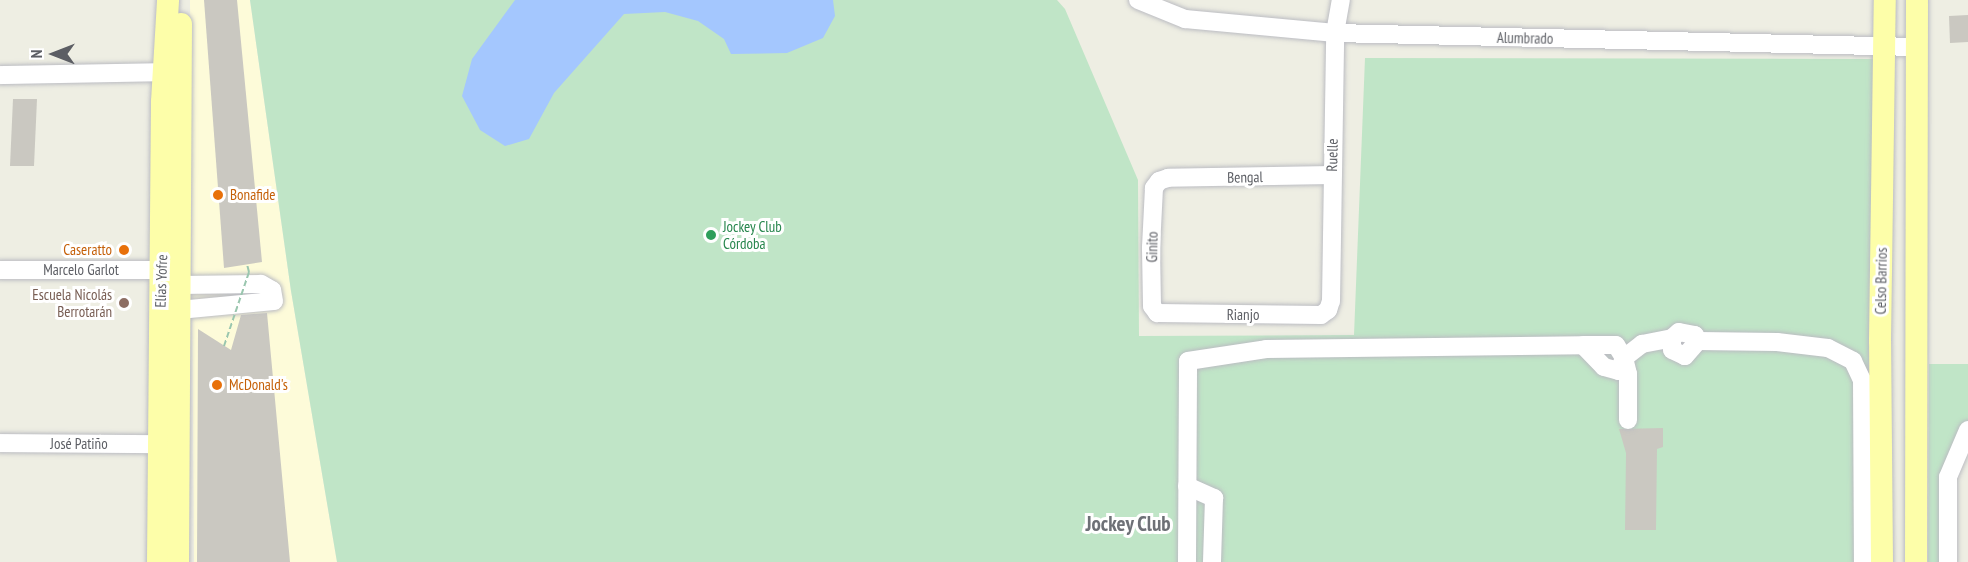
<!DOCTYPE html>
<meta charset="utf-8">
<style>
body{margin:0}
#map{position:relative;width:1968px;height:562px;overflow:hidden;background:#eeeee3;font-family:"PT Sans Narrow",sans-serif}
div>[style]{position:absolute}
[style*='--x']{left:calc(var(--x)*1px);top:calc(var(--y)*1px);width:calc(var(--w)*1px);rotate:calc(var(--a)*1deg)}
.commercial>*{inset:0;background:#fdfbd9}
.green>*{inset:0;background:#c0e5c7}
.water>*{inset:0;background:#a4c7fe}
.building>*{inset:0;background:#cac8c1}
.roads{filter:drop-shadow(0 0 2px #bbbcc2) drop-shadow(0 0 2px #bbbcc2)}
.minor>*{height:18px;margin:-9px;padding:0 9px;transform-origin:9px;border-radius:9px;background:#fff}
.major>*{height:22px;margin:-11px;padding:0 11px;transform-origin:11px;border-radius:11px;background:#fdfea9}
.path-bridge>*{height:2px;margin-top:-1px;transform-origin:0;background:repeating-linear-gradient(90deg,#99c6ae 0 6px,transparent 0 9px)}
.dots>*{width:16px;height:16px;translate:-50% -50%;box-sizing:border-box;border:3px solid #fff;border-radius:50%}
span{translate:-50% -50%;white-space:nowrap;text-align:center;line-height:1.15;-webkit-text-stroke:6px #fff;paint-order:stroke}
.street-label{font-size:15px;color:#5c5e64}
.food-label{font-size:15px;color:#c56008}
.left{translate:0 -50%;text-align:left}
.right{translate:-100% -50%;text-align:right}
.leisure-label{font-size:15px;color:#27864d}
.education-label{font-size:15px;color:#785e54}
.district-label{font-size:21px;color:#6d7076;font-weight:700}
.north{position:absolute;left:24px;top:24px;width:60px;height:60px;-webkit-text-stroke:4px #fff;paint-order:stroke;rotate:270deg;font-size:16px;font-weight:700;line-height:24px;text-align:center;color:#5c5e64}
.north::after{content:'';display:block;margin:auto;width:21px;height:27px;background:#5c5e64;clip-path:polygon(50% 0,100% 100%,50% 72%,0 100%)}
</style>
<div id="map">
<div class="commercial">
<i style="clip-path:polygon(190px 0,250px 0,291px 291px,337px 562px,194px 562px)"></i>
</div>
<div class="green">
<i style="clip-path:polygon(250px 0,1057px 0,1065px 9px,1138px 180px,1139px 336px,1354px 335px,1365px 58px,1873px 59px,1867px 562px,337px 562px,291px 291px)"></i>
<i style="clip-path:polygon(1929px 364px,1968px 364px,1968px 438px,1952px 460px,1945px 562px,1928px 562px)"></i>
</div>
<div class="water">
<i style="clip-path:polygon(515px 0,833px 0,835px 16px,823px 38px,787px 53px,731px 54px,724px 39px,698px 21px,665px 12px,624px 14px,554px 93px,529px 139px,505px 146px,480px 130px,462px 96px,472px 59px)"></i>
</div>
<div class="building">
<i style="clip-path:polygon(204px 0,237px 0,262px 262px,224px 268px)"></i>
<i style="clip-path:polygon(1968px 15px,1968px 42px,1950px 43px,1949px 16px)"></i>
<i style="clip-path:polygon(13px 99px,37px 99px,34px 166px,10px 166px)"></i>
<i style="clip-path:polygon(267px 313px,290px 562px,197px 562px,198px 329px,231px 350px,241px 315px)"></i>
<i style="clip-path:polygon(1663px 428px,1663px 447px,1657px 449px,1656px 530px,1625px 530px,1626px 453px,1619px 429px)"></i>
</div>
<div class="roads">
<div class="minor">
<i style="--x:1138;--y:0;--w:51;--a:22"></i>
<i style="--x:1185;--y:19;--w:151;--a:5.3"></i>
<i style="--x:1335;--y:33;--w:582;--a:1.38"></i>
<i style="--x:0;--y:75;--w:176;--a:-1"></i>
<i style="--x:1332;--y:175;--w:164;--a:179"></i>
<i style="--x:1168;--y:178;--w:9;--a:162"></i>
<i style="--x:1159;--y:181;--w:9;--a:126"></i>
<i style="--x:1154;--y:188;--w:60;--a:92.9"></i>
<i style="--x:1151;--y:248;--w:58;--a:89"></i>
<i style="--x:1152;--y:306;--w:9;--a:54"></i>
<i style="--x:1157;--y:313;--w:164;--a:0.7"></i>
<i style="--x:1321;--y:315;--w:9;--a:-36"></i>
<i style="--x:1328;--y:310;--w:9;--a:-72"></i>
<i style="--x:1331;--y:301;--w:268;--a:-89.1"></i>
<i style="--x:1335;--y:33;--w:34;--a:-80"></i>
<i style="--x:0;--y:270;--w:161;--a:0"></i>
<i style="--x:179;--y:310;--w:95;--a:-5.4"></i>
<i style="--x:274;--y:301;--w:11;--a:-100"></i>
<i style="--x:272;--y:290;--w:13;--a:-151"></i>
<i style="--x:261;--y:284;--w:82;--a:179.3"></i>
<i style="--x:1698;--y:341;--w:79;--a:0.7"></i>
<i style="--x:1777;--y:342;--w:51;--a:6.7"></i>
<i style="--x:1828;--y:348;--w:28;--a:27"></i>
<i style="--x:1853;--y:361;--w:21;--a:65"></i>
<i style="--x:1862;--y:380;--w:182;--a:89.7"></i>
<i style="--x:1628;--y:420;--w:46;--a:-90"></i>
<i style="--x:1628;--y:374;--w:16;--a:-104"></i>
<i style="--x:1624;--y:358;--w:23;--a:-38"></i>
<i style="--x:1642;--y:344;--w:31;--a:-11"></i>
<i style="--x:1672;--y:338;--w:9;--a:-41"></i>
<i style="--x:1679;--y:332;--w:16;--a:11"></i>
<i style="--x:1695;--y:335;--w:7;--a:63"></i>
<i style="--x:1698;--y:341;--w:20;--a:131"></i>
<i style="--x:1685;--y:356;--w:14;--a:-155"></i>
<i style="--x:1672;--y:350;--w:12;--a:-90"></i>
<i style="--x:0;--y:443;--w:158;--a:0.4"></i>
<i style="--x:1187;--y:486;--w:30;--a:24"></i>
<i style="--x:1214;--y:498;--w:64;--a:91.8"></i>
<i style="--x:1187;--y:562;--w:201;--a:-89.7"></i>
<i style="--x:1188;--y:361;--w:79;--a:-8.7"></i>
<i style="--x:1266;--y:349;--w:317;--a:-0.7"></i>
<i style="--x:1583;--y:345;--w:33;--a:0"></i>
<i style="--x:1616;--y:345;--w:15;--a:58"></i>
<i style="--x:1624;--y:358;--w:14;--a:111"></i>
<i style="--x:1619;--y:371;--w:16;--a:-165"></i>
<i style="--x:1604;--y:367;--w:30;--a:-134"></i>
<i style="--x:1948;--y:562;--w:85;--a:-90"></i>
<i style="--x:1948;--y:477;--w:51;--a:-66.9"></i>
</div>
<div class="major">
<i style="--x:158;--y:562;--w:460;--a:-89.5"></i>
<i style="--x:162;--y:102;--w:102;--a:-86.6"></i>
<i style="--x:178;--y:562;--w:538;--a:-89.68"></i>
<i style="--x:1882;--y:562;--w:221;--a:-90.5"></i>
<i style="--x:1880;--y:341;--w:341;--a:-89.2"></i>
<i style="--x:1916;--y:562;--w:562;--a:-89.9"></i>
</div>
</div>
<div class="path-bridge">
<i style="--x:224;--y:346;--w:78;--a:-71.3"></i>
<i style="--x:249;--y:272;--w:8;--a:-104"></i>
</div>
<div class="dots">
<i style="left:218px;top:195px;background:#e8710a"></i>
<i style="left:711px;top:235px;background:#2e9e5b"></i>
<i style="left:124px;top:250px;background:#e8710a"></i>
<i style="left:124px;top:303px;background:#8d6e63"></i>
<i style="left:217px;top:385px;background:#e8710a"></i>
</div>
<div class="street-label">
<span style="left:1525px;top:38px;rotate:1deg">Alumbrado</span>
<span style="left:1332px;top:155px;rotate:-89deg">Ruelle</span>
<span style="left:1245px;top:177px;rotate:-1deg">Bengal</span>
<span style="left:1152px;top:247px;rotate:-89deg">Ginito</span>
<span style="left:81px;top:270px">Marcelo Garlot</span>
<span style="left:161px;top:281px;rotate:-88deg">Elías Yofre</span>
<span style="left:1881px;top:281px;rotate:-89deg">Celso Barrios</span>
<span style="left:1243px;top:315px">Rianjo</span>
<span style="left:79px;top:444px">José Patiño</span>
</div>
<div class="food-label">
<span class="left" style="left:230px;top:195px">Bonafide</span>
<span class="right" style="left:112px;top:250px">Caseratto</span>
<span class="left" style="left:229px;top:385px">McDonald's</span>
</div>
<div class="leisure-label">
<span class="left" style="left:723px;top:235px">Jockey Club<br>Córdoba</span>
</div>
<div class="education-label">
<span class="right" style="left:112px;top:303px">Escuela Nicolás<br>Berrotarán</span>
</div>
<div class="district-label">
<span style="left:1128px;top:524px">Jockey Club</span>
</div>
<div class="north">N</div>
</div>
